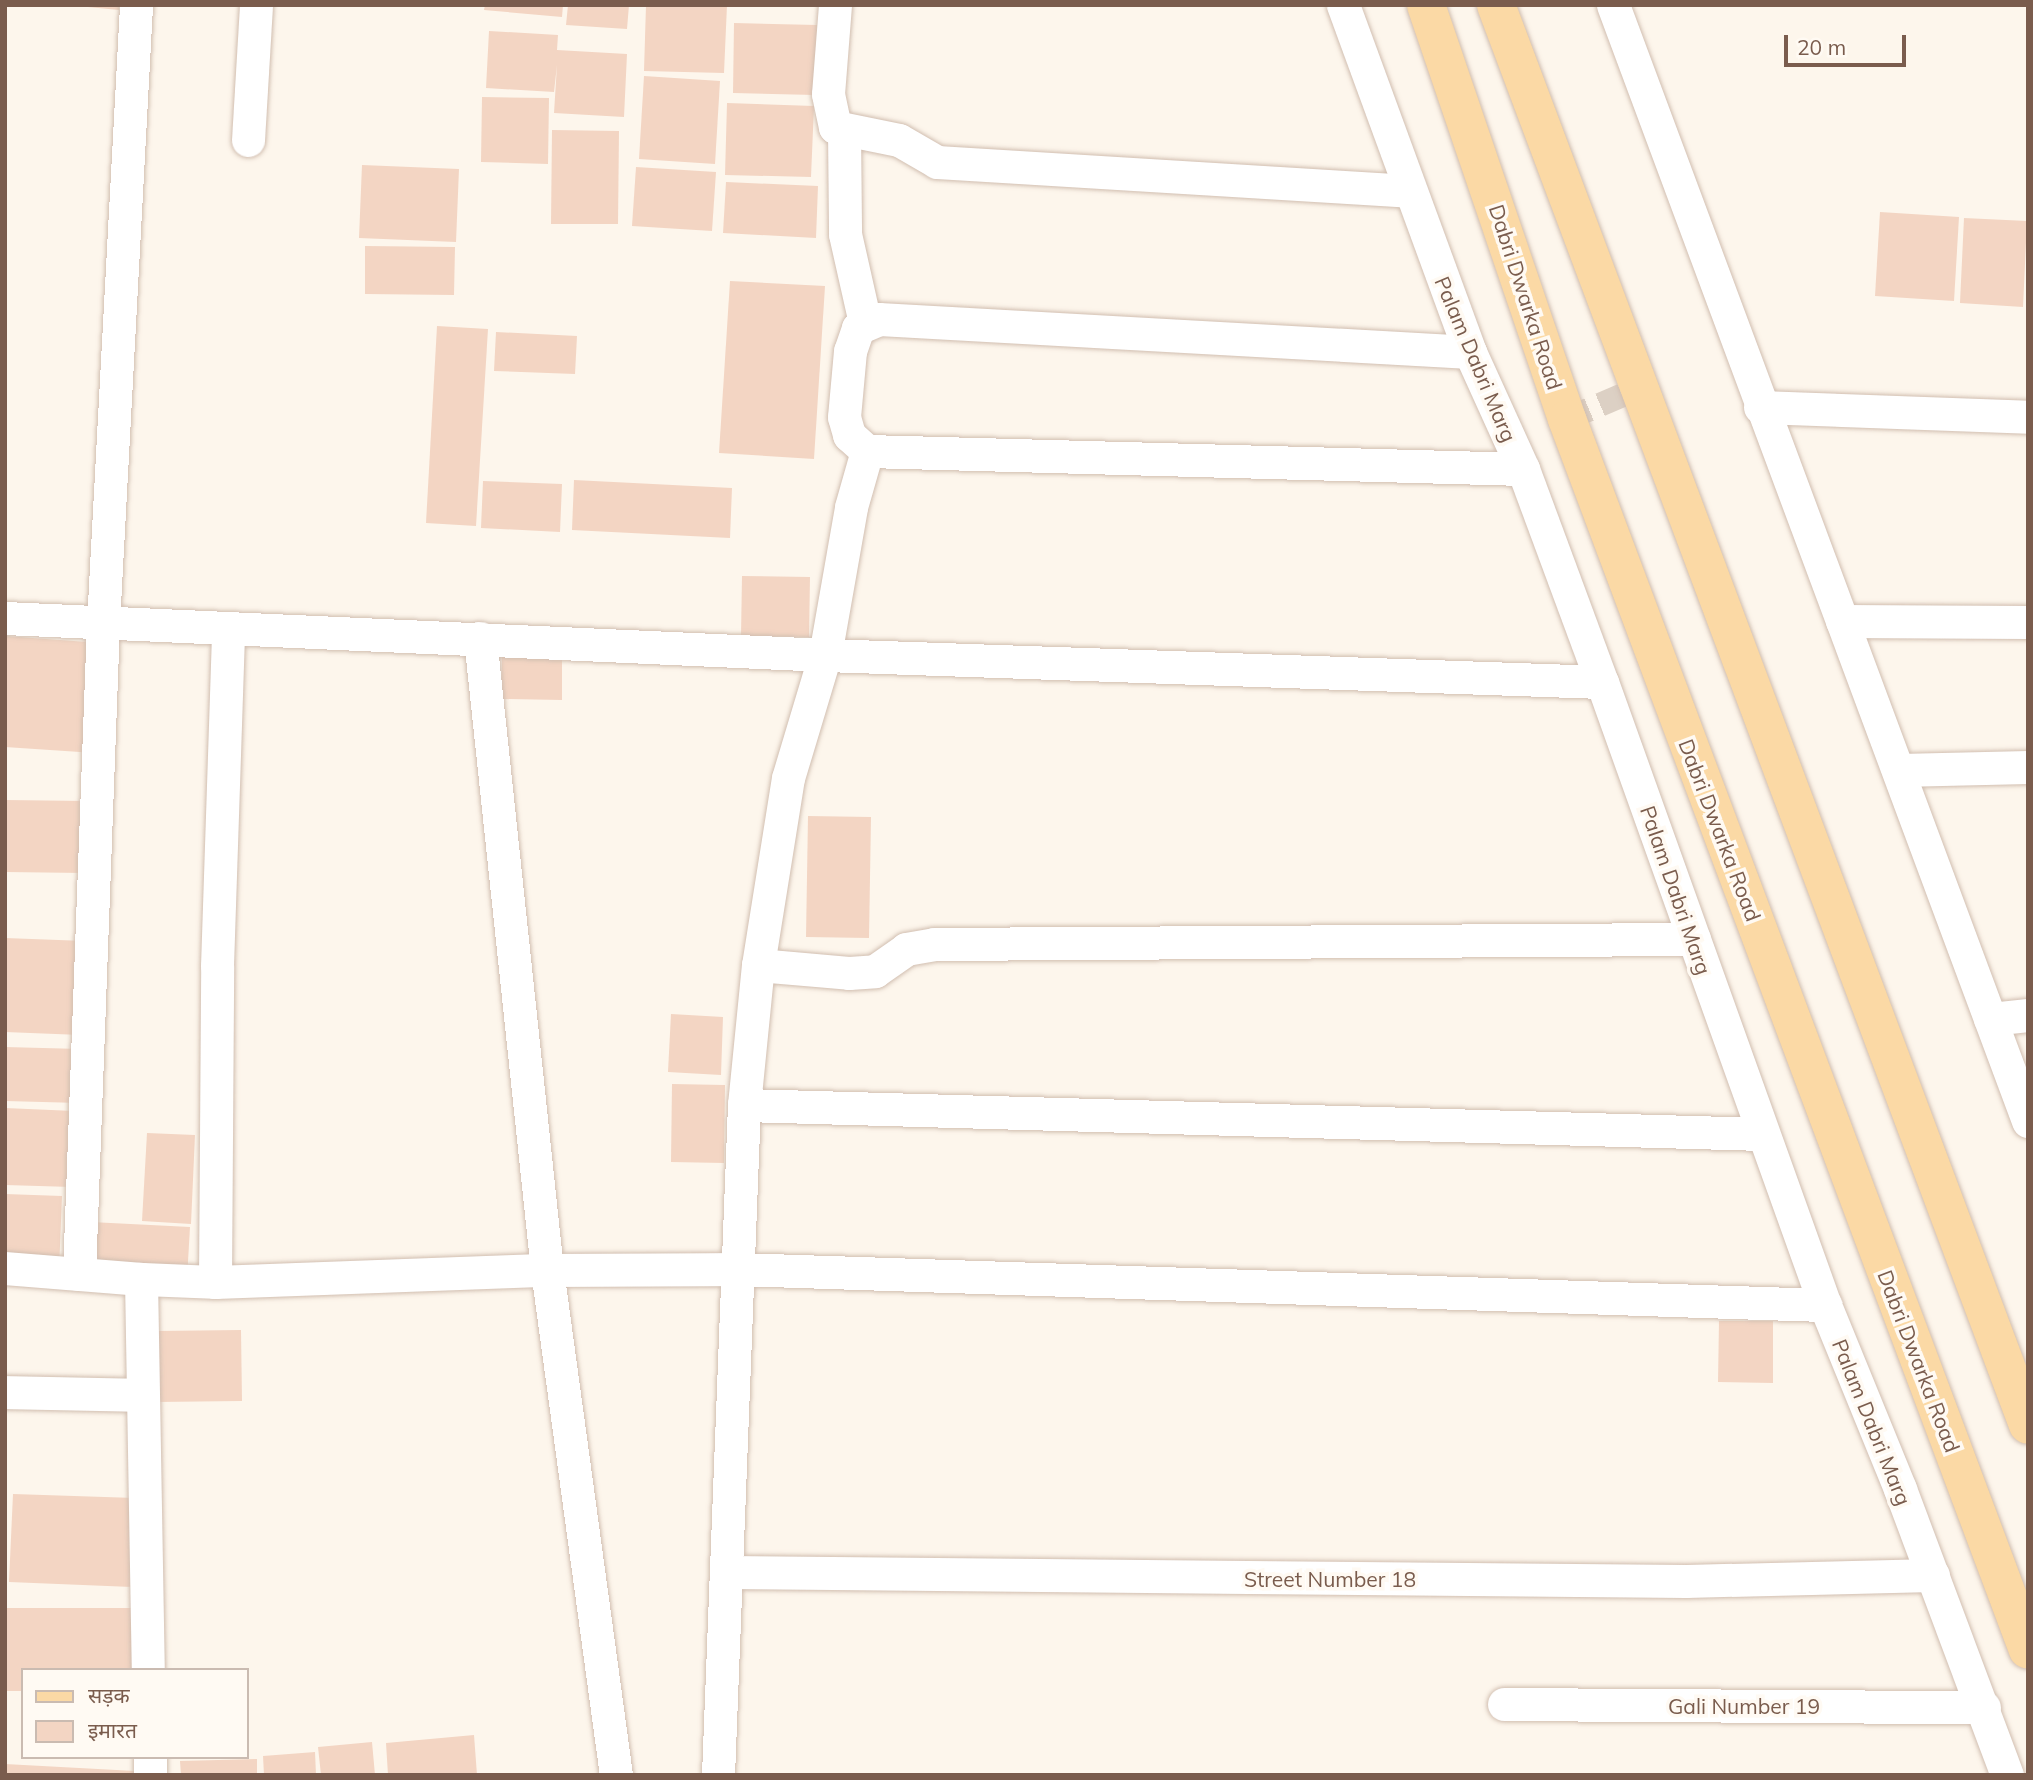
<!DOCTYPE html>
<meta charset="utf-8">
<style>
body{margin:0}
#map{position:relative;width:2033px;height:1780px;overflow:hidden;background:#fdf6ec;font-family:Mulish,"Noto Sans Devanagari",sans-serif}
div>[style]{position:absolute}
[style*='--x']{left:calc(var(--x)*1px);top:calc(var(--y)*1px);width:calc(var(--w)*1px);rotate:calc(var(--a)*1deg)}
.building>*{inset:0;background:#f3d5c3}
.pedestrian-tunnel>*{height:24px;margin-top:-12px;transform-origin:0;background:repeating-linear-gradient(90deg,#dcd0c4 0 24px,transparent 0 36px)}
.roads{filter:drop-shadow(0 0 2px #d1beb0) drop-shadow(0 0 2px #d1beb0)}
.minor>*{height:33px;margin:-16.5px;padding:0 16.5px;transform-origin:16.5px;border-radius:16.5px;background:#fff}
.primary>*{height:38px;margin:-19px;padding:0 19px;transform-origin:19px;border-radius:19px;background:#fbd9a5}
span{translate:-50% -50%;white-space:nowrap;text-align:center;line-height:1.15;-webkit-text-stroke:7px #fffaf3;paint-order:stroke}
.street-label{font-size:21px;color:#7a5c4d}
.frame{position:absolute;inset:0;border:7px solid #7a5c4d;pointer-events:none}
.legend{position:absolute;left:21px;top:1668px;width:228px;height:91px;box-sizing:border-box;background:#fffaf3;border:2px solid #cabbb1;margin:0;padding:9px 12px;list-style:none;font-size:21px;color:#7a5c4d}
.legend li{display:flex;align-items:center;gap:14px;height:35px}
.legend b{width:35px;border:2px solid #cabbb1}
.scale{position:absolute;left:1784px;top:35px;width:122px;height:32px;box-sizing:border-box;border:4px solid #7a5c4d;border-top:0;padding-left:9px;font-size:21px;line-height:24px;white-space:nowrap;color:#7a5c4d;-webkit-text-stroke:5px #fffaf3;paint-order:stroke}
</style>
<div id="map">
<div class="building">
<i style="clip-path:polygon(67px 5px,119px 5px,119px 10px)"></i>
<i style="clip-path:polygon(485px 5px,563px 5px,562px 17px,484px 10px)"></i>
<i style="clip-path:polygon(568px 5px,629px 5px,627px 29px,566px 25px)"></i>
<i style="clip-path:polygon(646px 5px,727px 5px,724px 73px,644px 71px)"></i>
<i style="clip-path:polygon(734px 23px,817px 25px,815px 95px,733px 93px)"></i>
<i style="clip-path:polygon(489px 31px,558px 35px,557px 50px,627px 54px,624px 117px,554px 113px,557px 65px,554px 92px,486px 88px)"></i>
<i style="clip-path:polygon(644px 76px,720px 81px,715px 164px,639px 159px)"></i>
<i style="clip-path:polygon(482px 97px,549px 98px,548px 164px,481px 162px)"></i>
<i style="clip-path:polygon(727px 103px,814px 106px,811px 177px,725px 175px)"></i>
<i style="clip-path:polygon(552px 130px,619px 131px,618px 224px,551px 224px)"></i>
<i style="clip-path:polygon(362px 165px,459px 169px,456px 242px,359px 238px)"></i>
<i style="clip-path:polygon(636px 167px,716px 172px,712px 231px,632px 226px)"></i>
<i style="clip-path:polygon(726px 182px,818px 186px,816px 238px,723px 233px)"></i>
<i style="clip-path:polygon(1880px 212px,1959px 217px,1954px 301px,1875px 296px)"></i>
<i style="clip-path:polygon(1964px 218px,2027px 221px,2023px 307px,1960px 303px)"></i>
<i style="clip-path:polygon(365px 246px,455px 247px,454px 295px,365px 294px)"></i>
<i style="clip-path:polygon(730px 281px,825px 286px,814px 459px,719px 453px)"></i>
<i style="clip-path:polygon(437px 326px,488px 329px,476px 526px,426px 523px)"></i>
<i style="clip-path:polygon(496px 332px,577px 336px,575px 374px,494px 371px)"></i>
<i style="clip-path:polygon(574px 480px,732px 488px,730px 538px,572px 530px)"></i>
<i style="clip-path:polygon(483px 481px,562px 484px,560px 532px,481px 528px)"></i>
<i style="clip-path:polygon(742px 576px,810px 577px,809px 637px,741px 636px)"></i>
<i style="clip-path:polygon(5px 636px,101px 643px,95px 753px,5px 747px)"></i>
<i style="clip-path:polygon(502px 655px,562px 656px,562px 700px,501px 699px)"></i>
<i style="clip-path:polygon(5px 800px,86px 801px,84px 873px,5px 872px)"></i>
<i style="clip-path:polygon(808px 816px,871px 817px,869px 938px,806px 937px)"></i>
<i style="clip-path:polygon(5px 938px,85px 941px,81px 1035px,5px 1032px)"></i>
<i style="clip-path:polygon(671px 1014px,723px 1017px,721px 1075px,668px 1072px)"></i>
<i style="clip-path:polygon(5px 1047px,81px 1049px,80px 1103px,5px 1101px)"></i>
<i style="clip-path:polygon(672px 1084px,725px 1085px,724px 1163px,671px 1162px)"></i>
<i style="clip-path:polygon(5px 1108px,74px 1111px,72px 1187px,5px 1185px)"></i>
<i style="clip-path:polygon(147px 1133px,195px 1135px,191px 1224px,142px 1221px)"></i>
<i style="clip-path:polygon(5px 1194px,62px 1196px,59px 1270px,5px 1265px)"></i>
<i style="clip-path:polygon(91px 1222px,190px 1227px,187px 1279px,88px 1272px)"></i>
<i style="clip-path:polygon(1719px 1321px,1773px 1321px,1773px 1383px,1718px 1382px)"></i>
<i style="clip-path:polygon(241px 1330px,242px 1401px,157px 1402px,157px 1331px)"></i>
<i style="clip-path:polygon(13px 1494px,135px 1498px,132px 1587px,9px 1582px)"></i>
<i style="clip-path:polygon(5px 1608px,146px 1608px,148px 1670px,23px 1670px,23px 1691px,5px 1691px)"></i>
<i style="clip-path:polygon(474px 1735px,477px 1775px,388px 1775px,386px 1743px)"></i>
<i style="clip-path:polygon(372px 1742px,375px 1775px,321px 1775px,318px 1747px)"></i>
<i style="clip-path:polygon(315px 1752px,316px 1775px,264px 1775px,263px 1756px)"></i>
<i style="clip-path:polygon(257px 1759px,257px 1775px,181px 1775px,180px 1761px)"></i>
<i style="clip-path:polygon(5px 1764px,135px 1771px,134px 1775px,5px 1775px)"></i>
</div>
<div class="pedestrian-tunnel">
<i style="--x:1567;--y:419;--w:78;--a:-23.3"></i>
</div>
<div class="roads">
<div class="minor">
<i style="--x:835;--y:5;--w:89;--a:94.5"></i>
<i style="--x:828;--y:94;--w:34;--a:78"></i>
<i style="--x:835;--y:127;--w:65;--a:11.5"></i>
<i style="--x:899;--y:140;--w:44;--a:30.1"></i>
<i style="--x:937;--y:162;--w:473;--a:3.5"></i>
<i style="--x:1343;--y:5;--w:370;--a:69.9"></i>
<i style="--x:1470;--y:352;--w:128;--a:65.6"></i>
<i style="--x:1523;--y:469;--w:227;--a:69.7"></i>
<i style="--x:1602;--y:682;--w:662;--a:70.31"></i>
<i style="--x:1825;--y:1305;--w:199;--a:67.8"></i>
<i style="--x:1900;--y:1489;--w:305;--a:69.5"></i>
<i style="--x:1613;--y:5;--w:1191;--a:69.6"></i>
<i style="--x:844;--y:131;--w:103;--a:89.4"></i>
<i style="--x:845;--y:234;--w:91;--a:77.3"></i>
<i style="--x:248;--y:140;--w:135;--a:-86.6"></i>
<i style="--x:1470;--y:352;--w:592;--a:-176.8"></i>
<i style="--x:879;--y:319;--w:23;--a:157"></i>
<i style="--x:858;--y:328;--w:24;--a:109"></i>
<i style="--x:850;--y:351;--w:66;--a:95.2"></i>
<i style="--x:844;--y:417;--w:19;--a:74"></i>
<i style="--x:849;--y:435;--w:24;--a:42"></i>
<i style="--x:867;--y:451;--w:656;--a:1.57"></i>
<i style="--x:1760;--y:407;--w:268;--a:2.1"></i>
<i style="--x:5;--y:618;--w:821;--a:2.58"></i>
<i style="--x:825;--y:655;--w:777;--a:1.99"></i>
<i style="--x:1842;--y:621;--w:186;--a:0.3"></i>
<i style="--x:480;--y:638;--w:636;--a:83.95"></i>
<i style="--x:547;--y:1270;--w:510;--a:82.22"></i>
<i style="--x:1899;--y:770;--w:129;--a:-1.3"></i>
<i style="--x:758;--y:965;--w:91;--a:5"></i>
<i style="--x:849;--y:973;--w:26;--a:-4"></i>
<i style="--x:875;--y:971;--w:38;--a:-35"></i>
<i style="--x:906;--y:949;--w:28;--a:-10"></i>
<i style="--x:934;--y:944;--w:760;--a:-0.38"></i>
<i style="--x:1990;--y:1019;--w:38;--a:-6"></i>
<i style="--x:744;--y:1105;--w:1017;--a:1.63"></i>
<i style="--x:5;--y:1268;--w:136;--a:4.6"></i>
<i style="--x:141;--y:1279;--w:391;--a:89"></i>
<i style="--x:79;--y:1274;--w:651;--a:-87.89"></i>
<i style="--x:103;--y:623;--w:619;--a:-86.94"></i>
<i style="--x:141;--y:1279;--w:74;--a:2.3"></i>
<i style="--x:215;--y:1282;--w:316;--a:-89.6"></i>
<i style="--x:217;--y:966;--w:337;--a:-88.1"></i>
<i style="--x:215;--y:1282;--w:332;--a:-2.1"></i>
<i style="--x:547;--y:1270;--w:191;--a:-0.3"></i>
<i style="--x:738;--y:1269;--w:1088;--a:1.9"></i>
<i style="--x:5;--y:1392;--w:138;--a:1.2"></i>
<i style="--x:728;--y:1572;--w:958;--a:0.54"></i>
<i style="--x:1686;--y:1581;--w:247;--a:-1.4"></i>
<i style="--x:1504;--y:1704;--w:480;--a:0.4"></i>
<i style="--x:150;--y:1757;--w:18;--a:90"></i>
<i style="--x:718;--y:1775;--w:671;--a:-87.78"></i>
<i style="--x:744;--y:1105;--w:141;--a:-84.3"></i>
<i style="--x:758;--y:965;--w:189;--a:-80.9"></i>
<i style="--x:788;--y:778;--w:128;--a:-73.3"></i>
<i style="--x:825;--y:655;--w:150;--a:-80"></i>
<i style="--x:851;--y:507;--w:58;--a:-74.1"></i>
</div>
<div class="primary">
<i style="--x:1426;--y:5;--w:437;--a:71.2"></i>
<i style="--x:1567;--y:419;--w:1314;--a:69.47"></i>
<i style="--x:1496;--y:5;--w:1516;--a:69.46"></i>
</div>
</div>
<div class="street-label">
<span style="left:1526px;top:297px;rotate:72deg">Dabri Dwarka Road</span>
<span style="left:1476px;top:359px;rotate:67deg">Palam Dabri Marg</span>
<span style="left:1720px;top:830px;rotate:69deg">Dabri Dwarka Road</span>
<span style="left:1676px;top:890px;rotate:71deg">Palam Dabri Marg</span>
<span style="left:1919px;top:1361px;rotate:69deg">Dabri Dwarka Road</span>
<span style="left:1872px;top:1422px;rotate:68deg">Palam Dabri Marg</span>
<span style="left:1330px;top:1579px">Street Number 18</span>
<span style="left:1744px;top:1706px">Gali Number 19</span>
</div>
<div class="frame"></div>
<ul class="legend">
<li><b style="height:9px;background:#fbd9a5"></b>सड़क</li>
<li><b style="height:19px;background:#f3d5c3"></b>इमारत</li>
</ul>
<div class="scale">20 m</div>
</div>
